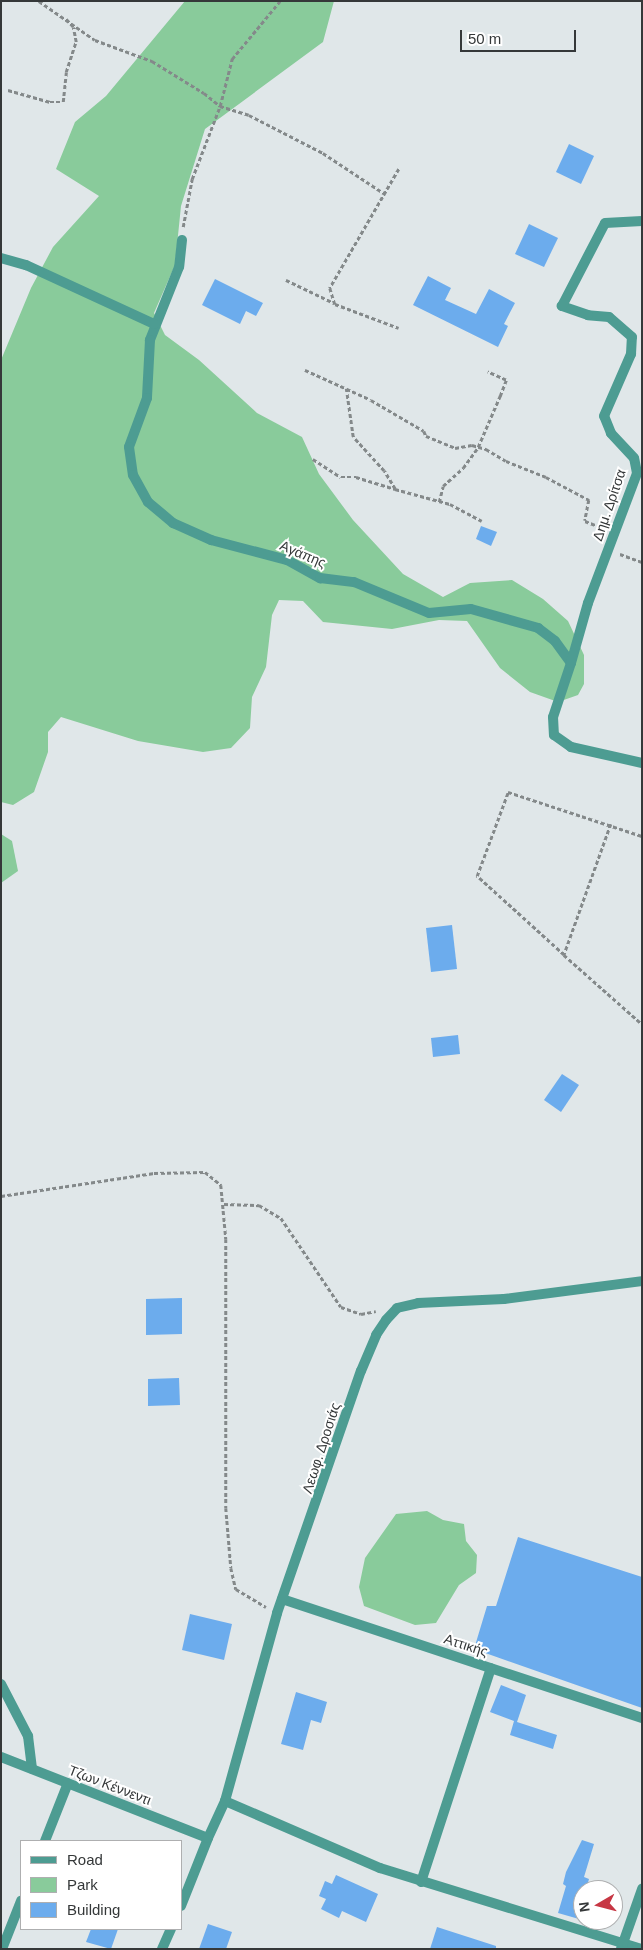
<!DOCTYPE html>
<meta charset="utf-8">
<style>
body{margin:0}
#map{position:relative;width:643px;height:1950px;overflow:hidden;background:#e0e7e9;font-family:Helvetica,sans-serif}
div>[style]{position:absolute}
[style*='--x']{left:calc(var(--x)*1px);top:calc(var(--y)*1px);width:calc(var(--w)*1px);rotate:calc(var(--a)*1deg)}
.green>*{inset:0;background:#89cb9b}
.building>*{inset:0;background:#6caced}
.path>*{height:2.5px;margin-top:-1.25px;transform-origin:0;background:repeating-linear-gradient(90deg,#84898a 0 4px,transparent 0 6.5px)}
.minor>*{height:10px;margin:-5px;padding:0 5px;transform-origin:5px;border-radius:5px;background:#4d9c92}
.tertiary>*{height:10px;margin:-5px;padding:0 5px;transform-origin:5px;border-radius:5px;background:#4d9c92}
span{translate:-50% -50%;white-space:nowrap;text-align:center;line-height:1.15;-webkit-text-stroke:4px #fff;paint-order:stroke}
.street-label{font-size:14px;color:#353839}
.frame{position:absolute;inset:0;border:2px solid #353839;pointer-events:none}
.legend{position:absolute;left:20px;top:1840px;width:162px;height:90px;box-sizing:border-box;background:#fff;border:1px solid #aeafb0;margin:0;padding:6px 9px;list-style:none;font-size:15px;color:#353839}
.legend li{display:flex;align-items:center;gap:10px;height:25px}
.legend b{width:25px;border:1px solid #aeafb0}
.north{position:absolute;left:573px;top:1880px;width:50px;height:50px;box-sizing:border-box;background:#fff;border:1px solid #aeafb0;border-radius:50%;rotate:262deg;font-size:14px;font-weight:700;line-height:20px;text-align:center;color:#353839}
.north::after{content:'';display:block;margin:auto;width:18px;height:22px;background:#c73744;clip-path:polygon(50% 0,100% 100%,50% 72%,0 100%)}
.scale{position:absolute;left:460px;top:30px;width:116px;height:22px;box-sizing:border-box;border:2px solid #353839;border-top:0;padding-left:6px;font-size:15px;line-height:18px;white-space:nowrap;color:#353839;-webkit-text-stroke:4px #fff;paint-order:stroke}
</style>
<div id="map">
<div class="green">
<i style="clip-path:polygon(185px 1px,334px 1px,323px 42px,205px 129px,181px 206px,175px 265px,154px 313px,165px 335px,199px 360px,257px 413px,302px 437px,319px 474px,353px 520px,403px 574px,443px 597px,470px 583px,512px 580px,543px 599px,568px 621px,584px 655px,584px 684px,578px 695px,558px 702px,530px 692px,500px 668px,467px 621px,439px 620px,392px 629px,323px 622px,303px 601px,279px 600px,272px 615px,266px 667px,252px 697px,250px 728px,231px 748px,203px 752px,138px 741px,61px 717px,48px 732px,48px 752px,34px 792px,13px 805px,1px 802px,1px 360px,31px 288px,53px 247px,99px 196px,56px 169px,75px 122px,106px 96px)"></i>
<i style="clip-path:polygon(1px 834px,12px 841px,18px 871px,1px 883px)"></i>
<i style="clip-path:polygon(427px 1511px,443px 1520px,464px 1524px,466px 1541px,477px 1555px,476px 1573px,459px 1585px,436px 1623px,415px 1625px,364px 1606px,359px 1587px,365px 1558px,396px 1514px)"></i>
</div>
<div class="building">
<i style="clip-path:polygon(569px 144px,594px 156px,581px 184px,556px 172px)"></i>
<i style="clip-path:polygon(529px 224px,558px 238px,544px 267px,515px 254px)"></i>
<i style="clip-path:polygon(428px 276px,451px 288px,445px 300px,476px 314px,489px 289px,515px 303px,504px 324px,508px 326px,498px 347px,413px 305px)"></i>
<i style="clip-path:polygon(215px 279px,263px 303px,256px 316px,246px 311px,240px 324px,202px 305px)"></i>
<i style="clip-path:polygon(481px 526px,497px 532px,491px 546px,476px 539px)"></i>
<i style="clip-path:polygon(452px 925px,457px 969px,431px 972px,426px 928px)"></i>
<i style="clip-path:polygon(458px 1035px,460px 1054px,433px 1057px,431px 1038px)"></i>
<i style="clip-path:polygon(562px 1074px,579px 1085px,561px 1112px,544px 1100px)"></i>
<i style="clip-path:polygon(182px 1298px,182px 1334px,146px 1335px,146px 1299px)"></i>
<i style="clip-path:polygon(179px 1378px,180px 1405px,148px 1406px,148px 1379px)"></i>
<i style="clip-path:polygon(518px 1537px,642px 1577px,642px 1708px,474px 1649px,487px 1606px,496px 1606px)"></i>
<i style="clip-path:polygon(190px 1614px,232px 1624px,224px 1660px,182px 1650px)"></i>
<i style="clip-path:polygon(501px 1685px,526px 1695px,517px 1722px,557px 1735px,553px 1749px,510px 1735px,514px 1721px,490px 1712px)"></i>
<i style="clip-path:polygon(296px 1692px,327px 1702px,321px 1723px,311px 1720px,303px 1750px,281px 1744px)"></i>
<i style="clip-path:polygon(582px 1840px,594px 1844px,584px 1877px,589px 1879px,586px 1890px,583px 1890px,579px 1919px,558px 1913px,566px 1886px,563px 1884px,566px 1872px)"></i>
<i style="clip-path:polygon(336px 1875px,378px 1894px,366px 1922px,342px 1911px,339px 1918px,321px 1909px,326px 1899px,319px 1896px,325px 1881px,332px 1884px)"></i>
<i style="clip-path:polygon(208px 1924px,232px 1932px,226px 1949px,199px 1949px)"></i>
<i style="clip-path:polygon(437px 1927px,496px 1946px,496px 1949px,430px 1949px)"></i>
<i style="clip-path:polygon(91px 1929px,118px 1929px,111px 1949px,86px 1942px)"></i>
</div>
<div class="path">
<i style="--x:39;--y:1;--w:68;--a:34.9"></i>
<i style="--x:95;--y:40;--w:61;--a:20.2"></i>
<i style="--x:152;--y:61;--w:61;--a:31.6"></i>
<i style="--x:204;--y:93;--w:21;--a:39"></i>
<i style="--x:220;--y:106;--w:30;--a:17"></i>
<i style="--x:249;--y:115;--w:83;--a:27.2"></i>
<i style="--x:323;--y:153;--w:74;--a:33.5"></i>
<i style="--x:8;--y:90;--w:44;--a:15.9"></i>
<i style="--x:50;--y:102;--w:13;--a:0"></i>
<i style="--x:63;--y:102;--w:30;--a:-84"></i>
<i style="--x:66;--y:72;--w:32;--a:-72"></i>
<i style="--x:76;--y:42;--w:15;--a:-101"></i>
<i style="--x:73;--y:27;--w:12;--a:-132"></i>
<i style="--x:399;--y:169;--w:138;--a:120.1"></i>
<i style="--x:330;--y:288;--w:17;--a:73"></i>
<i style="--x:335;--y:304;--w:68;--a:20.6"></i>
<i style="--x:183;--y:227;--w:49;--a:-79.4"></i>
<i style="--x:192;--y:179;--w:78;--a:-69"></i>
<i style="--x:220;--y:106;--w:49;--a:-75.7"></i>
<i style="--x:232;--y:59;--w:75;--a:-50.4"></i>
<i style="--x:286;--y:280;--w:53;--a:25.6"></i>
<i style="--x:305;--y:370;--w:72;--a:24.4"></i>
<i style="--x:371;--y:400;--w:61;--a:30.3"></i>
<i style="--x:424;--y:431;--w:5;--a:68"></i>
<i style="--x:426;--y:436;--w:31;--a:22"></i>
<i style="--x:455;--y:448;--w:17;--a:-10"></i>
<i style="--x:472;--y:445;--w:15;--a:16"></i>
<i style="--x:486;--y:449;--w:23;--a:31"></i>
<i style="--x:506;--y:461;--w:43;--a:21.8"></i>
<i style="--x:546;--y:477;--w:49;--a:28.1"></i>
<i style="--x:589;--y:500;--w:21;--a:101"></i>
<i style="--x:585;--y:521;--w:19;--a:21"></i>
<i style="--x:313;--y:459;--w:33;--a:33"></i>
<i style="--x:341;--y:477;--w:15;--a:0"></i>
<i style="--x:356;--y:477;--w:41;--a:17.1"></i>
<i style="--x:395;--y:489;--w:21;--a:-121"></i>
<i style="--x:384;--y:471;--w:46;--a:-132.4"></i>
<i style="--x:353;--y:437;--w:49;--a:-98.1"></i>
<i style="--x:395;--y:489;--w:57;--a:15.3"></i>
<i style="--x:450;--y:504;--w:36;--a:28"></i>
<i style="--x:439;--y:502;--w:16;--a:-76"></i>
<i style="--x:443;--y:486;--w:27;--a:-42"></i>
<i style="--x:463;--y:468;--w:26;--a:-54"></i>
<i style="--x:478;--y:447;--w:56;--a:-66.7"></i>
<i style="--x:500;--y:396;--w:17;--a:-69"></i>
<i style="--x:506;--y:380;--w:20;--a:-156"></i>
<i style="--x:620;--y:554;--w:23;--a:20"></i>
<i style="--x:611;--y:824;--w:139;--a:109.7"></i>
<i style="--x:564;--y:955;--w:104;--a:41.5"></i>
<i style="--x:564;--y:955;--w:118;--a:-137.8"></i>
<i style="--x:477;--y:876;--w:90;--a:-69.7"></i>
<i style="--x:508;--y:792;--w:141;--a:18.2"></i>
<i style="--x:1;--y:1196;--w:155;--a:-8.5"></i>
<i style="--x:154;--y:1173;--w:51;--a:-1.1"></i>
<i style="--x:205;--y:1172;--w:21;--a:39"></i>
<i style="--x:221;--y:1185;--w:54;--a:84.7"></i>
<i style="--x:226;--y:1239;--w:269;--a:90"></i>
<i style="--x:226;--y:1508;--w:60;--a:85.2"></i>
<i style="--x:231;--y:1568;--w:22;--a:77"></i>
<i style="--x:236;--y:1589;--w:35;--a:31"></i>
<i style="--x:224;--y:1204;--w:35;--a:2"></i>
<i style="--x:259;--y:1205;--w:26;--a:31"></i>
<i style="--x:281;--y:1218;--w:107;--a:56"></i>
<i style="--x:341;--y:1307;--w:21;--a:19"></i>
<i style="--x:361;--y:1314;--w:15;--a:-11"></i>
</div>
<div class="minor">
<i style="--x:182;--y:240;--w:27;--a:96"></i>
<i style="--x:179;--y:267;--w:79;--a:111.7"></i>
<i style="--x:150;--y:340;--w:58;--a:93"></i>
<i style="--x:147;--y:398;--w:52;--a:110.2"></i>
<i style="--x:129;--y:447;--w:28;--a:82"></i>
<i style="--x:133;--y:475;--w:31;--a:61"></i>
<i style="--x:148;--y:502;--w:33;--a:40"></i>
<i style="--x:173;--y:523;--w:42;--a:24.1"></i>
<i style="--x:211;--y:540;--w:79;--a:14.7"></i>
<i style="--x:287;--y:560;--w:38;--a:29"></i>
<i style="--x:320;--y:578;--w:34;--a:7"></i>
<i style="--x:354;--y:582;--w:81;--a:22.5"></i>
<i style="--x:429;--y:613;--w:42;--a:-5.4"></i>
<i style="--x:471;--y:609;--w:70;--a:15.8"></i>
<i style="--x:538;--y:628;--w:21;--a:37"></i>
<i style="--x:555;--y:641;--w:27;--a:54"></i>
<i style="--x:571;--y:663;--w:57;--a:108.4"></i>
<i style="--x:553;--y:717;--w:18;--a:87"></i>
<i style="--x:554;--y:735;--w:21;--a:35"></i>
<i style="--x:571;--y:747;--w:73;--a:12.7"></i>
<i style="--x:1;--y:258;--w:26;--a:16"></i>
<i style="--x:26;--y:265;--w:141;--a:24.7"></i>
<i style="--x:571;--y:663;--w:62;--a:-74.2"></i>
<i style="--x:588;--y:603;--w:139;--a:-69.3"></i>
<i style="--x:637;--y:473;--w:15;--a:-101"></i>
<i style="--x:634;--y:458;--w:34;--a:-133"></i>
<i style="--x:611;--y:433;--w:18;--a:-112"></i>
<i style="--x:604;--y:416;--w:68;--a:-66.5"></i>
<i style="--x:631;--y:354;--w:17;--a:-87"></i>
<i style="--x:632;--y:337;--w:30;--a:-139"></i>
<i style="--x:609;--y:317;--w:21;--a:-175"></i>
<i style="--x:588;--y:315;--w:28;--a:-161"></i>
<i style="--x:562;--y:306;--w:93;--a:-62.6"></i>
<i style="--x:605;--y:223;--w:37;--a:-3"></i>
<i style="--x:282;--y:1599;--w:379;--a:18.3"></i>
<i style="--x:1;--y:1684;--w:59;--a:62.6"></i>
<i style="--x:28;--y:1736;--w:33;--a:83"></i>
<i style="--x:225;--y:1801;--w:169;--a:23.4"></i>
<i style="--x:380;--y:1868;--w:274;--a:17.2"></i>
<i style="--x:421;--y:1882;--w:225;--a:-71.9"></i>
<i style="--x:181;--y:1906;--w:73;--a:-68.3"></i>
<i style="--x:162;--y:1949;--w:22;--a:-66"></i>
<i style="--x:621;--y:1949;--w:64;--a:-70.7"></i>
</div>
<div class="tertiary">
<i style="--x:1;--y:1757;--w:222;--a:21.4"></i>
<i style="--x:208;--y:1838;--w:41;--a:-65.3"></i>
<i style="--x:225;--y:1801;--w:195;--a:-74.5"></i>
<i style="--x:277;--y:1613;--w:256;--a:-70.9"></i>
<i style="--x:361;--y:1371;--w:39;--a:-67"></i>
<i style="--x:376;--y:1335;--w:18;--a:-56"></i>
<i style="--x:386;--y:1320;--w:16;--a:-47"></i>
<i style="--x:397;--y:1308;--w:22;--a:-13"></i>
<i style="--x:418;--y:1303;--w:86;--a:-2.7"></i>
<i style="--x:504;--y:1299;--w:139;--a:-7.4"></i>
<i style="--x:45;--y:1841;--w:62;--a:-68.4"></i>
<i style="--x:2;--y:1949;--w:52;--a:-68.4"></i>
</div>
<div class="street-label">
<span style="left:609px;top:505px;rotate:-71deg">Δημ. Δρίτσα</span>
<span style="left:303px;top:554px;rotate:23deg">Αγάπης</span>
<span style="left:321px;top:1448px;rotate:-72deg">Λεωφ. Δροσιάς</span>
<span style="left:466px;top:1645px;rotate:18deg">Αττικής</span>
<span style="left:110px;top:1785px;rotate:21deg">Τζων Κέννεντι</span>
</div>
<div class="frame"></div>
<ul class="legend">
<li><b style="height:6px;background:#4d9c92"></b>Road</li>
<li><b style="height:14px;background:#89cb9b"></b>Park</li>
<li><b style="height:14px;background:#6caced"></b>Building</li>
</ul>
<div class="north">N</div>
<div class="scale">50 m</div>
</div>
